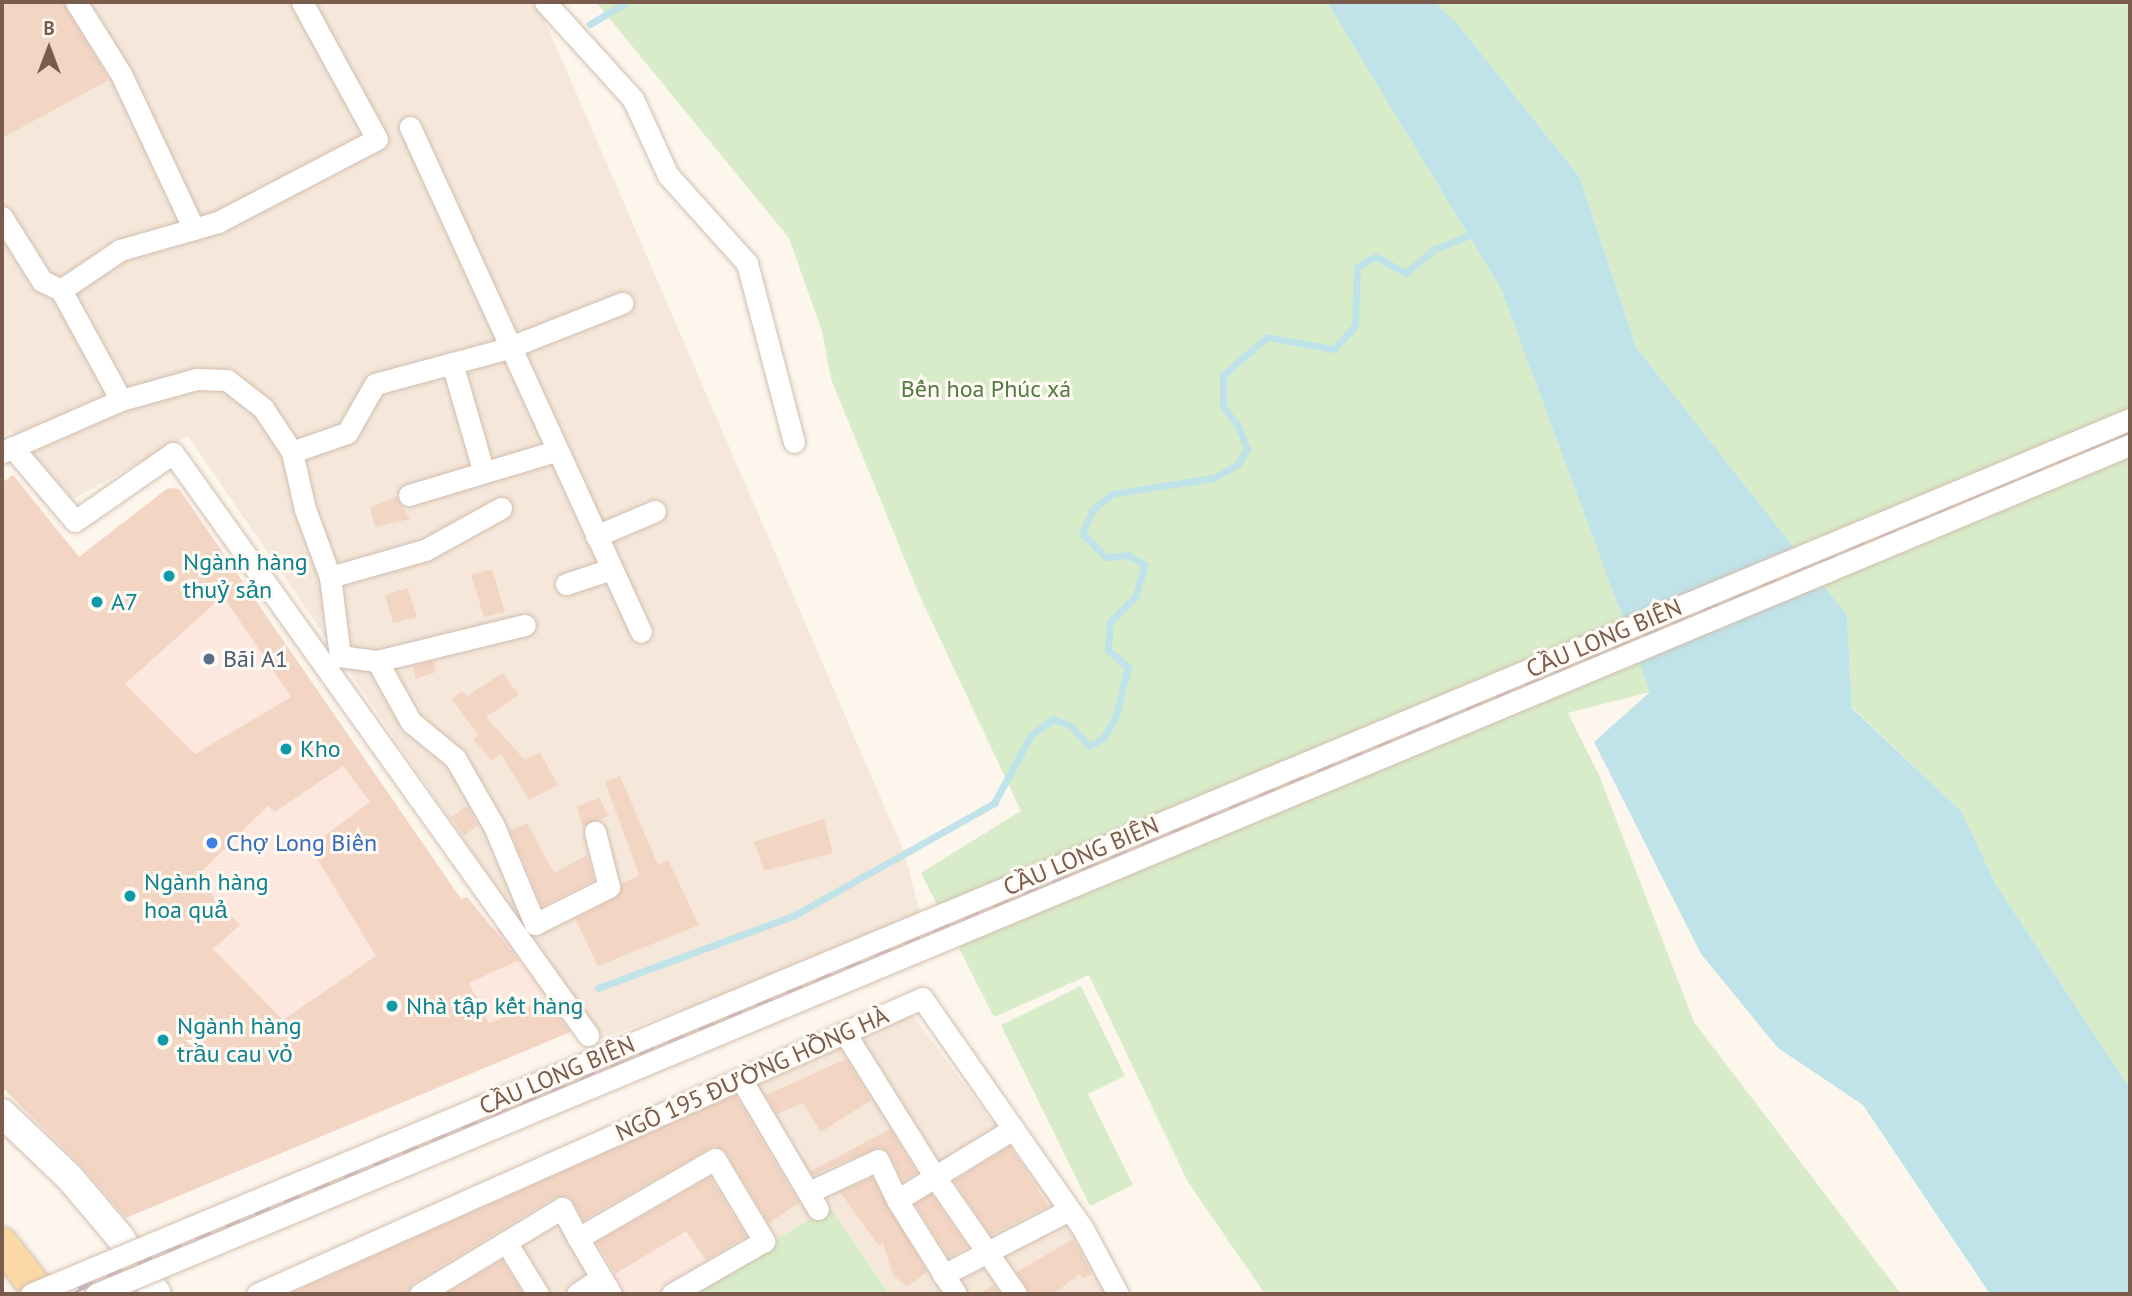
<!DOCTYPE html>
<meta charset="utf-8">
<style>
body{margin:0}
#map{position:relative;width:2132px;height:1296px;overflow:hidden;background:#fdf6ec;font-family:"PT Sans",sans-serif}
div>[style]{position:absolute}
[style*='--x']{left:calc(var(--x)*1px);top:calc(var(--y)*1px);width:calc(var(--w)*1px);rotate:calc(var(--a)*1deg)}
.residential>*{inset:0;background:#f5e8da}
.commercial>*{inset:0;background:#fde8e0}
.green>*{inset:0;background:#d8ecc9}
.water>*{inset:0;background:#bfe3e8}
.stream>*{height:7px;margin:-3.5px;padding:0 3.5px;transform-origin:3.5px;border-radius:3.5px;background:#bfe3e8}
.building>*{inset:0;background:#f3d5c3}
.roads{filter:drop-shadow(0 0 2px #d1beb0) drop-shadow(0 0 2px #d1beb0)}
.street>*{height:21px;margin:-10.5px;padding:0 10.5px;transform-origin:10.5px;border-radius:10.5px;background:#fff}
.secondary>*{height:28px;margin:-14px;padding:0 14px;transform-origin:14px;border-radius:14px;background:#fff}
.primary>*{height:32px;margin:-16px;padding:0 16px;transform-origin:16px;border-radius:16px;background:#fbd9a5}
.rail>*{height:8px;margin-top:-4px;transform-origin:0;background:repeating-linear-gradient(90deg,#fffaf3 0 16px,#b9a8c9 0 32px);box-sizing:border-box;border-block:2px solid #b9a8c9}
.bridges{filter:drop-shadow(0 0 2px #d1beb0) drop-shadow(0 0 2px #d1beb0)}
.street-bridge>*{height:21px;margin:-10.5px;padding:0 10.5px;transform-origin:10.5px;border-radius:10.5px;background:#fff}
.dots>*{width:19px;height:19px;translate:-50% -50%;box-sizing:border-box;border:4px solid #fffaf3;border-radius:50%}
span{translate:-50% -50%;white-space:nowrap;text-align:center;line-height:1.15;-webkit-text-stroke:6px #fffaf3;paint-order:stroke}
.park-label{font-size:24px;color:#537a41}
.culture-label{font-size:24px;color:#0d838f}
.left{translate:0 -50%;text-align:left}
.street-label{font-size:24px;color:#7a5c4d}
.service-label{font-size:24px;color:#4e5e75}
.shop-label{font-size:24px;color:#366cbe}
.frame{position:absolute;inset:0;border:4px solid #7a5c4d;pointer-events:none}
.north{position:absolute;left:14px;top:14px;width:70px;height:70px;-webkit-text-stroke:5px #fffaf3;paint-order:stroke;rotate:0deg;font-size:19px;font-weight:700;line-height:28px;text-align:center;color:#7a5c4d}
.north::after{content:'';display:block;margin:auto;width:24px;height:32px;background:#7a5c4d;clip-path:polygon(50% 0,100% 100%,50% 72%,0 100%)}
</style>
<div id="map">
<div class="residential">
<i style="clip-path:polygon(2px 2px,537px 2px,905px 854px,923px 925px,600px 1039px,188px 436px,73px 499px,11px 430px,2px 437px)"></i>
<i style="clip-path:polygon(911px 1013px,1121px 1294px,889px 1294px,830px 1207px,713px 1277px,617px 1294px,280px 1294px)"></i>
</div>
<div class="commercial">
<i style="clip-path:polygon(13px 475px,79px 557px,168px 488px,179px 489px,461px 899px,467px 897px,493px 930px,498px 928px,576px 1030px,126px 1218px,2px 1087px,2px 483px)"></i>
<i style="clip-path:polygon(664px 1194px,708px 1267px,663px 1294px,617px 1294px,584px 1240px)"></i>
</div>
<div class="green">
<i style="clip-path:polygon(596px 2px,1327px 2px,1501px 289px,1650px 692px,1568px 713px,1599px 775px,1694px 1022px,1901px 1294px,1265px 1294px,1188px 1182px,1089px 975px,994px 1017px,921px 873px,1021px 811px,919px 594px,831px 379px,822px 331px,789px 238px)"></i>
<i style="clip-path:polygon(1434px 2px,2130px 2px,2130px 1088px,1996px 885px,1962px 812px,1852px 707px,1847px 615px,1636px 347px,1579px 176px,1456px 22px)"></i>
<i style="clip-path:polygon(1081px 986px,1125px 1076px,1088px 1094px,1133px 1185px,1090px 1206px,1001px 1025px)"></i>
<i style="clip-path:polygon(830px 1207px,889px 1294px,686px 1294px,713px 1277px)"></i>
</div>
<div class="water">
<i style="clip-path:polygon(1327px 2px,1434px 2px,1456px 22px,1579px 176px,1636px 347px,1847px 615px,1852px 708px,1962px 812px,1996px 885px,2130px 1088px,2130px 1294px,1990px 1294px,1863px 1105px,1778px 1048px,1701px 954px,1594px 742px,1650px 692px,1501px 289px)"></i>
</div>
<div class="stream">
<i style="--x:590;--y:24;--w:43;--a:-30.7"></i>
<i style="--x:598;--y:988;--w:208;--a:-20.3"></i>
<i style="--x:793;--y:916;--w:231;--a:-29.3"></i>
<i style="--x:994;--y:803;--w:77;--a:-61.4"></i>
<i style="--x:1031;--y:735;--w:27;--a:-36"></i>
<i style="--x:1053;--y:719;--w:19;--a:21"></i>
<i style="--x:1071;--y:726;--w:27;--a:48"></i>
<i style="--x:1089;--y:746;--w:16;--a:-30"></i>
<i style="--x:1103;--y:738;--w:23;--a:-59"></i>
<i style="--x:1115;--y:718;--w:53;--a:-75.7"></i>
<i style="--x:1128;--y:667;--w:26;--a:-140"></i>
<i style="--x:1108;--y:650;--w:28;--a:-86"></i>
<i style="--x:1110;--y:622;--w:35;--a:-45"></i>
<i style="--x:1135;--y:597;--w:34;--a:-73"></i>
<i style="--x:1145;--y:565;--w:20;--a:-150"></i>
<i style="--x:1128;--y:555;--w:22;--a:175"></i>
<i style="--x:1106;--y:557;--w:33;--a:-136"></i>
<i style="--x:1082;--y:534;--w:26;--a:-67"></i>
<i style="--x:1092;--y:510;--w:26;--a:-39"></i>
<i style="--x:1112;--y:494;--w:102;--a:-9"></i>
<i style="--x:1213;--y:478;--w:29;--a:-29"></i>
<i style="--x:1238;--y:464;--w:17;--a:-59"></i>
<i style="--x:1247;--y:449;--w:25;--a:-111"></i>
<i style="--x:1238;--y:426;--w:25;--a:-127"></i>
<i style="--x:1223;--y:406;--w:31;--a:-90"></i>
<i style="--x:1223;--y:375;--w:58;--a:-40.8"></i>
<i style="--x:1267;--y:337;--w:68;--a:10.2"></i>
<i style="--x:1334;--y:349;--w:31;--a:-48"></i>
<i style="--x:1355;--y:326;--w:59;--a:-88.1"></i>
<i style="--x:1357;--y:267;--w:21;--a:-31"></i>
<i style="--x:1375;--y:256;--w:35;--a:29"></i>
<i style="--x:1406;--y:273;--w:38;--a:-40"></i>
<i style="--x:1435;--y:249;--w:43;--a:-21.8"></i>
</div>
<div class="building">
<i style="clip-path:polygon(2px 2px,63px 2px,109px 80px,2px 138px)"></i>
<i style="clip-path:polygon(evenodd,13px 475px,79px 557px,168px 488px,179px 489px,461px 899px,467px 897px,519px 960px,469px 983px,489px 1023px,547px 1000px,570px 1032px,126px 1218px,82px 1166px,2px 1087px,2px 483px,13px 475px,223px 596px,291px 697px,195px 754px,125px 684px,223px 596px,13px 475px,343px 766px,370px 802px,310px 847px,376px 956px,283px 1020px,213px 949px,240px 925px,196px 877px,268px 806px,275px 812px,343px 766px)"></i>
<i style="clip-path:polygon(396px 497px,410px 519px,375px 527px,370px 507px)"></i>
<i style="clip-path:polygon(492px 569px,505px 612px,484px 617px,471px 575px)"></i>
<i style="clip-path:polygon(408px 588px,417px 617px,393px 623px,385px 595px)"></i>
<i style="clip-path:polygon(433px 661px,436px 672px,416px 679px,413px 666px)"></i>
<i style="clip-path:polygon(503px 673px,519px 695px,486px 717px,525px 760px,540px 752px,558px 785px,529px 800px,501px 754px,492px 761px,473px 739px,478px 735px,452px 699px,462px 691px,467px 696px)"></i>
<i style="clip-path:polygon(620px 776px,658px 865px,668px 860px,699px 925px,598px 966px,575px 919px,615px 898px,622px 884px,639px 875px,605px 782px)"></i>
<i style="clip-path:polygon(600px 798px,608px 816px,583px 827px,577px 806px)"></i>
<i style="clip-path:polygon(467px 806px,478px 825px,464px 836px,451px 817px)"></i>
<i style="clip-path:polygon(824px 819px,833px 853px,764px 871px,754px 842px)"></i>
<i style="clip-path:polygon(527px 823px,554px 873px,587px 855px,594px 880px,542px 906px,510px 830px)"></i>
<i style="clip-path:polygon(846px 1059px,871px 1100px,821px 1132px,803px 1103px,777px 1114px,766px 1095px)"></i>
<i style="clip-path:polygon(735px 1095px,799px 1203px,769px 1223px,726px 1152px,714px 1146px,583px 1220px,569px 1197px,555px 1197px,413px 1283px,407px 1294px,289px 1294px)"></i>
<i style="clip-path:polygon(890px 1129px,917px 1173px,903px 1181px,889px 1154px,880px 1147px,813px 1175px,811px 1171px)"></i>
<i style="clip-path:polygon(1010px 1146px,1048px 1206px,991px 1235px,954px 1181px)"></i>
<i style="clip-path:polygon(710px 1177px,746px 1236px,706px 1260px,686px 1231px,615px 1274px,597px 1242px)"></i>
<i style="clip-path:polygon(872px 1177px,927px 1272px,907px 1287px,893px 1275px,883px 1243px,879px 1246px,840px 1192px)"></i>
<i style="clip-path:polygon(931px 1194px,968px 1247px,949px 1257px,915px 1204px)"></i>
<i style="clip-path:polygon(1073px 1239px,1092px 1274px,1083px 1279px,1080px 1274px,1053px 1294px,1029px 1294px,1017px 1272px)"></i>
<i style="clip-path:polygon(502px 1260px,523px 1294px,445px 1294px)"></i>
<i style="clip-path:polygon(994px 1285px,1000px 1294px,978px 1294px)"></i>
</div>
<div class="roads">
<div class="street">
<i style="--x:76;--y:2;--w:85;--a:58"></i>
<i style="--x:121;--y:74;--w:171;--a:64.8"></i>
<i style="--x:545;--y:2;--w:131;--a:47.8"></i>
<i style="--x:633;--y:99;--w:84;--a:65.3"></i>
<i style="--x:668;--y:175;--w:118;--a:48.1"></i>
<i style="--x:747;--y:263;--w:185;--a:75.3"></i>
<i style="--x:410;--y:127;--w:555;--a:65.42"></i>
<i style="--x:2;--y:217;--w:75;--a:58"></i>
<i style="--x:42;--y:281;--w:21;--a:25"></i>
<i style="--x:61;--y:290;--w:125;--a:61.4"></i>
<i style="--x:121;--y:400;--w:130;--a:156.4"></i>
<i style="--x:61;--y:290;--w:71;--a:-34.1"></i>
<i style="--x:120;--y:250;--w:102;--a:-15.9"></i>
<i style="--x:218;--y:222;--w:179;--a:-27.6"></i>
<i style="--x:377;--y:139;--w:156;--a:-118.7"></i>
<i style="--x:452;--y:363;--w:111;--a:73.8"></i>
<i style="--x:121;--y:400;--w:78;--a:-15.6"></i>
<i style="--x:196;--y:379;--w:31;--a:2"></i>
<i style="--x:227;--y:380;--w:46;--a:37.9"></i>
<i style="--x:263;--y:408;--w:53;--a:56.6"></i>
<i style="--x:292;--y:452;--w:58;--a:77.2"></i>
<i style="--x:305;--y:509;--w:72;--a:69.8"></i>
<i style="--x:330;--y:577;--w:80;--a:82.8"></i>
<i style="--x:340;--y:656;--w:37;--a:8"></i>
<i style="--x:377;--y:661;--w:70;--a:60.9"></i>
<i style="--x:411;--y:722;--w:57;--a:39.3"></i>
<i style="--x:455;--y:758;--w:78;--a:60.2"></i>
<i style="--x:494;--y:826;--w:106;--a:67.3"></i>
<i style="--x:535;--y:924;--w:83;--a:-26.6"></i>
<i style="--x:609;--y:887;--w:57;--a:-104.3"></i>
<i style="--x:12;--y:447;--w:97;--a:49.6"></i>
<i style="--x:75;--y:521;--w:119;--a:-34.8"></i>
<i style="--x:173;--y:453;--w:715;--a:54.51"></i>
<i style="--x:292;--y:452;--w:58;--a:-19.1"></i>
<i style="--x:347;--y:433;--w:56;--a:-60.3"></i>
<i style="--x:375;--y:384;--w:138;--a:-15.1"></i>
<i style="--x:508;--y:348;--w:123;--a:-21.5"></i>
<i style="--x:409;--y:495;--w:153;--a:-16.7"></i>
<i style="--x:596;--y:536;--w:64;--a:-23"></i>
<i style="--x:330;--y:577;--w:99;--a:-15.9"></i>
<i style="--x:425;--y:550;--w:87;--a:-28.9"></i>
<i style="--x:566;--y:584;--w:47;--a:-18.4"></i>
<i style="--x:377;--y:661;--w:152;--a:-13.7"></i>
<i style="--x:845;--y:1033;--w:166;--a:58"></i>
<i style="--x:933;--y:1174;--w:146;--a:55.3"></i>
<i style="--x:741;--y:1079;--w:151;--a:59.4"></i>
<i style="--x:809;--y:1192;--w:76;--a:-24.9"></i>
<i style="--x:878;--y:1160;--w:44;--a:64.6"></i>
<i style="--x:897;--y:1200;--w:111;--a:57.9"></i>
<i style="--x:897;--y:1200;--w:136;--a:-31.5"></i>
<i style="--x:506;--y:1242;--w:61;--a:58.4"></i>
<i style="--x:943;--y:1275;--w:142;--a:-27.3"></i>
<i style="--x:257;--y:1294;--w:728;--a:-23.99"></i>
<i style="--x:922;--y:998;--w:279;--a:55.1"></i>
<i style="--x:1082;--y:1227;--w:76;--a:61.8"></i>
<i style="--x:420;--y:1294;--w:166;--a:-31.2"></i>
<i style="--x:562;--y:1208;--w:34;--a:62"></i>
<i style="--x:577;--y:1294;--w:29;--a:-34"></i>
<i style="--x:611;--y:1294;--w:65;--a:-120.5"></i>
<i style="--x:578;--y:1238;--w:158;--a:-30"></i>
<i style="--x:715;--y:1159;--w:96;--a:59.1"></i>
<i style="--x:764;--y:1241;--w:106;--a:150.1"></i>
</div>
<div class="secondary">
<i style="--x:2;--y:1113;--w:94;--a:43.7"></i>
<i style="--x:70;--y:1178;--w:76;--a:49.8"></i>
<i style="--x:119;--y:1236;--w:69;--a:56.8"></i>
</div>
<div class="primary">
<i style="--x:2;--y:1244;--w:63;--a:52"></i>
</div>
</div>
<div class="rail">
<i style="--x:63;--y:1294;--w:2240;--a:-22.64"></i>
</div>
<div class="bridges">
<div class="street-bridge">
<i style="--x:31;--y:1294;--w:2274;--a:-22.63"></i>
<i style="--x:96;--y:1294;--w:2204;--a:-22.66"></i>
</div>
</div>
<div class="dots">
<i style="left:169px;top:576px;background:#0f9aa8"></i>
<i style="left:97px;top:602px;background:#0f9aa8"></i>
<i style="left:209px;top:659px;background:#5c6f8a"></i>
<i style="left:286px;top:749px;background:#0f9aa8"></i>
<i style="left:212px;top:843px;background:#3f7fe0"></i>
<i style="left:130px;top:896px;background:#0f9aa8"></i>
<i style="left:392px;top:1006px;background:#0f9aa8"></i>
<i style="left:163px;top:1040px;background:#0f9aa8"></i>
</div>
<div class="park-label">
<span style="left:986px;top:389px">Bến hoa Phúc xá</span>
</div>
<div class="culture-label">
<span class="left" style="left:183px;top:576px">Ngành hàng<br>thuỷ sản</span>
<span class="left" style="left:111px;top:602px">A7</span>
<span class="left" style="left:300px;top:749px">Kho</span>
<span class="left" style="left:144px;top:896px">Ngành hàng<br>hoa quả</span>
<span class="left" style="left:406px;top:1006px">Nhà tập kết hàng</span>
<span class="left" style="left:177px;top:1040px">Ngành hàng<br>trầu cau vỏ</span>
</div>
<div class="street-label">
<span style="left:1604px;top:638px;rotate:-23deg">CẦU LONG BIÊN</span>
<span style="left:1081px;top:856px;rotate:-23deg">CẦU LONG BIÊN</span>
<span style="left:752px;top:1074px;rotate:-24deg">NGÕ 195 ĐƯỜNG HỒNG HÀ</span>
<span style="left:557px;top:1075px;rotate:-23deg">CẦU LONG BIÊN</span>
</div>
<div class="service-label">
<span class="left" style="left:223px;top:659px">Bãi A1</span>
</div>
<div class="shop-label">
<span class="left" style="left:226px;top:843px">Chợ Long Biên</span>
</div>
<div class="frame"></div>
<div class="north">B</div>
</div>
